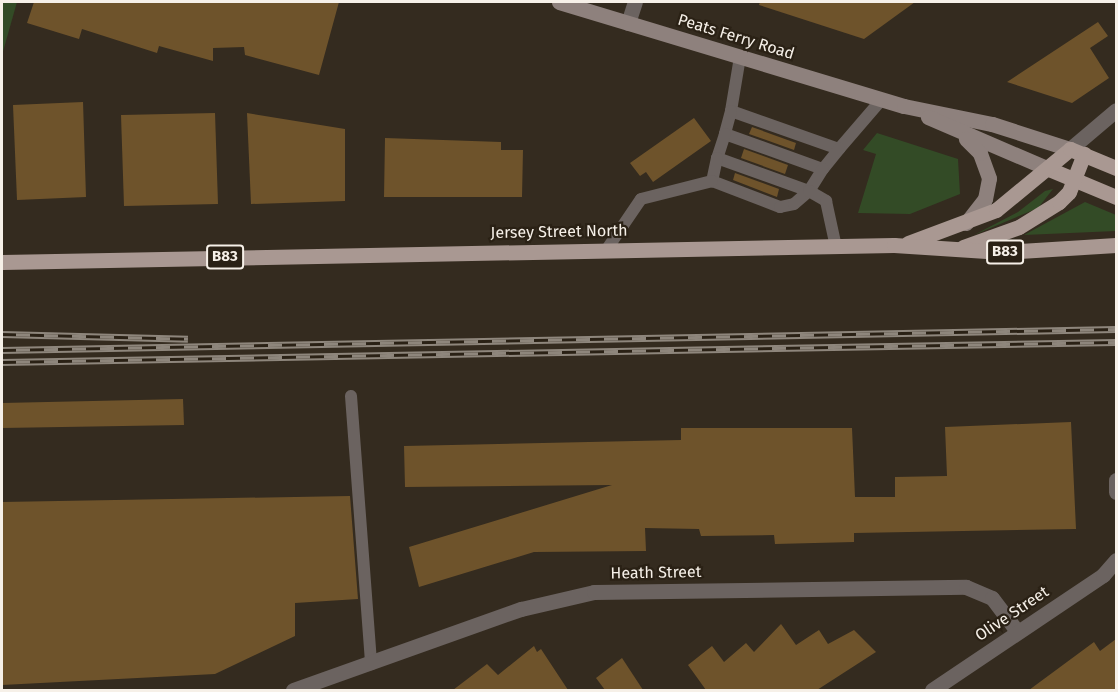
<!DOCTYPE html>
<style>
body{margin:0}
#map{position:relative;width:1118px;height:692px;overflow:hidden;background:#342b1f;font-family:"Fira Sans",sans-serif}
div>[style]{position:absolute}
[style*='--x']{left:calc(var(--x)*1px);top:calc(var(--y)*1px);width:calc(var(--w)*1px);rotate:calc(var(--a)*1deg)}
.green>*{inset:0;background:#334b26}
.building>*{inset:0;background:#6e532b}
.service>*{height:12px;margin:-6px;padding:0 6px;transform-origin:6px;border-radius:6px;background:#6b6360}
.minor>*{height:15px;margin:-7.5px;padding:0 7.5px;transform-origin:7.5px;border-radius:7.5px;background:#6b6360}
.secondary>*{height:15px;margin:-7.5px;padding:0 7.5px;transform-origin:7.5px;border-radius:7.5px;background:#8e817d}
.primary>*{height:15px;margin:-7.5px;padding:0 7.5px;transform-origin:7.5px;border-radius:7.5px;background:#a99892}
.rail>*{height:7px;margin-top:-3.5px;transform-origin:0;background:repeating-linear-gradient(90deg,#2a2115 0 14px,#8e867c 0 28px);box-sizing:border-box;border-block:2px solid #8e867c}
span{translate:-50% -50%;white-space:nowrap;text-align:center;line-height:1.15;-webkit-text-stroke:4.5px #2a2115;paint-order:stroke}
.shield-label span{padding:2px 4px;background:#2a2115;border:2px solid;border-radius:4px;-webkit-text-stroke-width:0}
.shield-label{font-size:15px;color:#f6f0e8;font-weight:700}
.street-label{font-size:16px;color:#f6f0e8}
.frame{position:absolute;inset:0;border:3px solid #f6f0e8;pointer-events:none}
</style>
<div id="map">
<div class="green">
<i style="clip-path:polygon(2px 2px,17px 2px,2px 55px)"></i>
<i style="clip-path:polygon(877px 133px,958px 159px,960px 194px,910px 214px,858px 213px,876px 154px,863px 150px)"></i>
<i style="clip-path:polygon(1053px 189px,1038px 208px,974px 235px,1018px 212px,1045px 191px)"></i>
<i style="clip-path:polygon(1085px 202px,1116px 215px,1116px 231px,1024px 235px)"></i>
</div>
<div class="building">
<i style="clip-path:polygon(34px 2px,339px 2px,319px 75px,245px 55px,244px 47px,213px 48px,213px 61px,159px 46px,157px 53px,82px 29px,79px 39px,27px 23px)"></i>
<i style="clip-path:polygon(760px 2px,915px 2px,864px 39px,759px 5px)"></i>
<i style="clip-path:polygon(1098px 22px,1108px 36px,1090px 48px,1109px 78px,1072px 103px,1007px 82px)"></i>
<i style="clip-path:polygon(83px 102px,86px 197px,17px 200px,13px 105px)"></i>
<i style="clip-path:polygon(215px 113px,218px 204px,124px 206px,121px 115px)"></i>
<i style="clip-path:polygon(247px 113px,345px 129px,345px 201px,251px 204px)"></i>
<i style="clip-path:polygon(694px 118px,711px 141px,653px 182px,646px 172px,640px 176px,630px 163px)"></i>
<i style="clip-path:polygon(752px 127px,796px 143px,794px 150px,749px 134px)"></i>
<i style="clip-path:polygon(385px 138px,501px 142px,501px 150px,523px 150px,522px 197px,384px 197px)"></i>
<i style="clip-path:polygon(744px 149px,788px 165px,785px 174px,741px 158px)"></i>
<i style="clip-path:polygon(735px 173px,779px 189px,777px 197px,733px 180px)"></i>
<i style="clip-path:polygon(183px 399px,184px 425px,2px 428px,2px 403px)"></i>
<i style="clip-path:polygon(1071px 422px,1076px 529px,854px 533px,854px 542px,775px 544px,774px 535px,701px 536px,699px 529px,645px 528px,646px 551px,534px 552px,419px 587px,409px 547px,612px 485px,405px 487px,404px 446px,681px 440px,681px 428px,852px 428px,855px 497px,895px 497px,895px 477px,947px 476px,945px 427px)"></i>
<i style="clip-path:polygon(350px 496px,358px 599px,295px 603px,295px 636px,215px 674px,2px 685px,2px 502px)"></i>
<i style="clip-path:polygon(781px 624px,796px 645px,819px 630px,828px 644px,854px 630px,876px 652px,817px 690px,706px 690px,688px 665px,712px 646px,724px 662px,746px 643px,754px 652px)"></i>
<i style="clip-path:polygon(1116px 639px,1116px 690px,1029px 690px,1094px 642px,1100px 651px)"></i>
<i style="clip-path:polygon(534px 646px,537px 652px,541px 649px,568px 690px,453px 690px,487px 664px,498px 675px)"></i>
<i style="clip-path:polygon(622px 658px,643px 690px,605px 690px,596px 678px)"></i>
</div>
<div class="service">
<i style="--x:740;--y:57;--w:55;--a:99.5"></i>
<i style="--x:731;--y:111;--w:114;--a:19.4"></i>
<i style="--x:839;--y:149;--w:66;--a:-49.3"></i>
<i style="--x:731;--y:111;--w:24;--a:105"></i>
<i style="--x:725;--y:134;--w:104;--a:19.7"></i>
<i style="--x:823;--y:169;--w:26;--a:-51"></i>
<i style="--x:725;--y:134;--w:25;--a:108"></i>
<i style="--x:717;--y:158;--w:98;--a:19.7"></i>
<i style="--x:809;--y:191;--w:26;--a:-58"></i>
<i style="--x:717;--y:158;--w:24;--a:102"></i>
<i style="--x:712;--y:181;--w:73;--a:20.9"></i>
<i style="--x:780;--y:207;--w:14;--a:-12"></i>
<i style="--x:794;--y:204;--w:20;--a:-41"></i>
<i style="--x:809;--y:191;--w:20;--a:30"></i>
<i style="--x:826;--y:201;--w:47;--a:77.7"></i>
<i style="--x:607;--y:249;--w:60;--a:-55.8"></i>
<i style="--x:641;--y:199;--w:73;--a:-14.2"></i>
<i style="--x:351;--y:396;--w:269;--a:85.7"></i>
</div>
<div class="minor">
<i style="--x:628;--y:23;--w:22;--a:-72"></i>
<i style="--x:1070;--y:149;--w:60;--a:-40.3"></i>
<i style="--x:1116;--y:480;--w:12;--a:90"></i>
<i style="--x:293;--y:690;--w:242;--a:-19.6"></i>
<i style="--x:521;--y:609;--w:75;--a:-13.1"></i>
<i style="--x:594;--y:592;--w:372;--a:-0.8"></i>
<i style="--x:966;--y:587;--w:28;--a:23"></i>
<i style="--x:992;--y:598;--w:41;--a:52.9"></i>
<i style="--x:932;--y:690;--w:206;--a:-33.9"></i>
<i style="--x:1103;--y:575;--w:20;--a:-49"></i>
</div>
<div class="secondary">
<i style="--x:559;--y:2;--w:360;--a:16.8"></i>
<i style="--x:904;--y:106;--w:90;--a:11.6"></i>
<i style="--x:992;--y:124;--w:82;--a:17.8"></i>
<i style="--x:928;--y:117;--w:132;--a:23.3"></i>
<i style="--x:966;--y:223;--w:31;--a:-52"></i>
<i style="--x:985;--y:199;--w:21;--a:-79"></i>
<i style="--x:989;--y:178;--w:27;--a:-110"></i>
<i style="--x:980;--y:153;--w:20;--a:-135"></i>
</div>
<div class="primary">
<i style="--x:1049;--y:169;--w:73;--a:22.7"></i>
<i style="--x:908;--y:243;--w:94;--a:-20.6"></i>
<i style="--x:996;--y:210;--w:96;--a:-39.5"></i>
<i style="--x:1070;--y:149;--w:50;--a:22.4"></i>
<i style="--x:963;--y:247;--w:59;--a:-19.7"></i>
<i style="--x:1019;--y:227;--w:47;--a:-32"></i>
<i style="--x:1059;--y:202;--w:14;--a:-45"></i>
<i style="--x:1069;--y:192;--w:41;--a:-68.5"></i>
<i style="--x:2;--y:262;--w:892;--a:-1.09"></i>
<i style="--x:894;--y:245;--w:108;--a:3.7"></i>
<i style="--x:1002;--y:252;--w:114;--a:-3.5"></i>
</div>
<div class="rail">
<i style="--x:2;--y:334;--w:186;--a:1.5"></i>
<i style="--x:2;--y:350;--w:1114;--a:-1.08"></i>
<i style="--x:2;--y:362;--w:1114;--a:-1.03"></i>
</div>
<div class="shield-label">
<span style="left:1005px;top:252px">B83</span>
<span style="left:225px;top:257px">B83</span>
</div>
<div class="street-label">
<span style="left:736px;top:37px;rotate:17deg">Peats Ferry Road</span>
<span style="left:559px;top:232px;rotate:-1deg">Jersey Street North</span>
<span style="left:656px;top:573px;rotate:-1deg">Heath Street</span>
<span style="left:1012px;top:614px;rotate:-34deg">Olive Street</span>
</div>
<div class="frame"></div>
</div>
